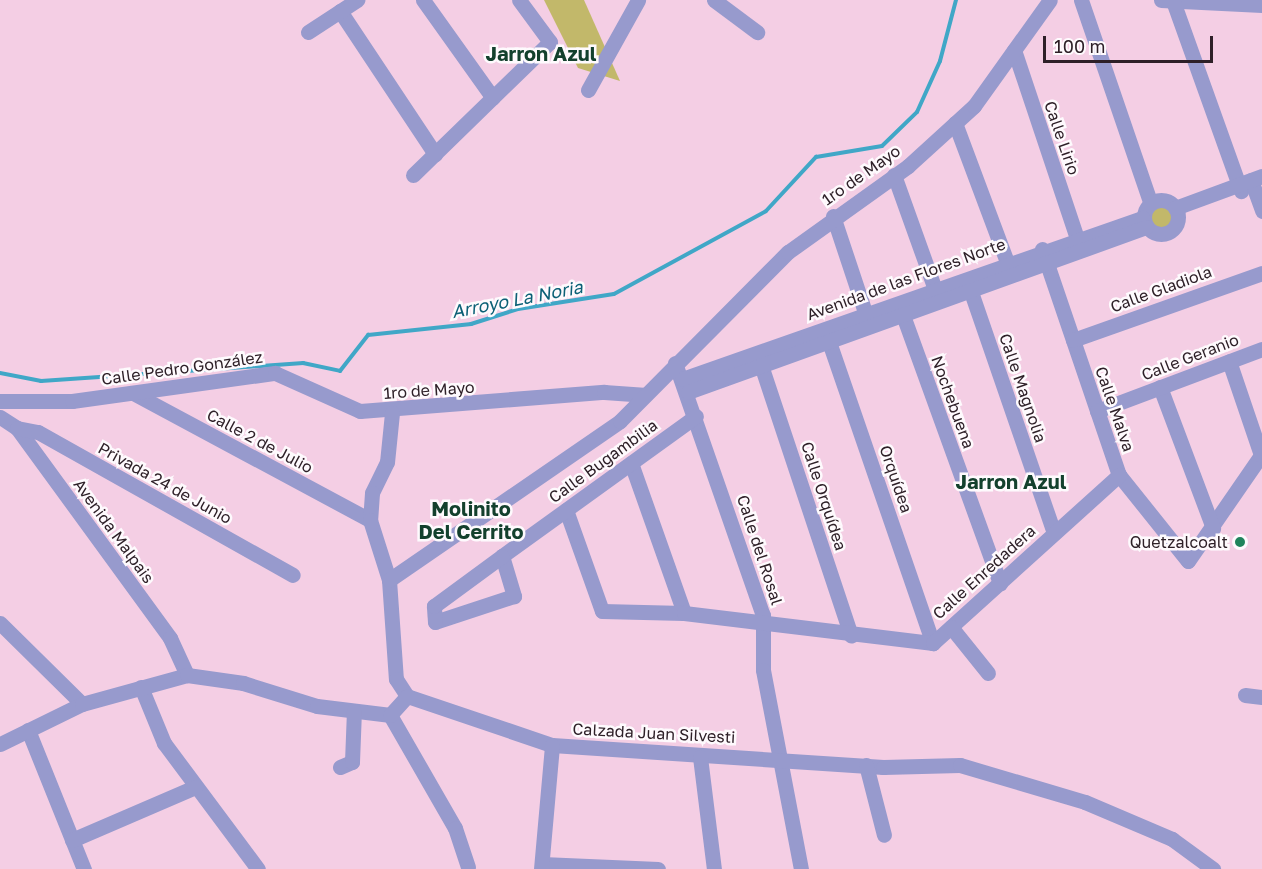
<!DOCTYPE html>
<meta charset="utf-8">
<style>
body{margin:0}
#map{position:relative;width:1262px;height:869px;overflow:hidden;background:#f4cee4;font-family:"Golos Text",sans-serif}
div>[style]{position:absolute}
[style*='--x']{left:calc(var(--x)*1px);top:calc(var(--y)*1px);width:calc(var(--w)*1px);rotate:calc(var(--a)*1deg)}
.green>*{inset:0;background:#c2b86a}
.stream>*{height:4px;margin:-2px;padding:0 2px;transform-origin:2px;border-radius:2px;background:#40a7c7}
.minor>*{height:15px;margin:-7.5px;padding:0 7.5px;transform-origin:7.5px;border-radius:7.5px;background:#979acd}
.minor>.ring{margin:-7.5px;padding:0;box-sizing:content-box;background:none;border:15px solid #979acd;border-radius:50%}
.dots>*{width:16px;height:16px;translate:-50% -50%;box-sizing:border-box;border:3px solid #fefafd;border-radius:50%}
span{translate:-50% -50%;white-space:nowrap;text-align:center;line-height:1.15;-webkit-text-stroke:5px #fefafd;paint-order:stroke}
.street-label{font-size:16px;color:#2e2028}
.poi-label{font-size:16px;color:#2e2028}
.right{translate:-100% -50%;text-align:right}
.water-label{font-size:18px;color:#0c6076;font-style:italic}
.quarter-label{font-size:20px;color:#13402d;font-weight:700}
.scale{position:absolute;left:1043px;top:36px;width:170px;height:27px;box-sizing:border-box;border:3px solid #2e2028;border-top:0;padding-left:8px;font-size:18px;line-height:21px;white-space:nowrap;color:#2e2028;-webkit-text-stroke:4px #fefafd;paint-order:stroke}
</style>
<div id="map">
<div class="green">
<i style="clip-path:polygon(544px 0,584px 0,620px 81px,578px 68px)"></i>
<i style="clip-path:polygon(1156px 200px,1178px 213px,1163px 235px,1144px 224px)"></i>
</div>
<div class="stream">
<i style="--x:0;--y:373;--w:42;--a:11"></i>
<i style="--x:41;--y:381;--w:263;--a:-3.9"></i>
<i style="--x:303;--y:363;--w:38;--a:12"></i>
<i style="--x:340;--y:371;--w:46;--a:-52.1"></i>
<i style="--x:368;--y:335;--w:104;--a:-6.1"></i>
<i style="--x:471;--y:324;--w:49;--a:-17.7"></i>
<i style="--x:518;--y:309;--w:97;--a:-8.9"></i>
<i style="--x:614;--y:294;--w:173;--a:-28.6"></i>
<i style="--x:766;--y:211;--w:74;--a:-47.2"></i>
<i style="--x:816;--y:157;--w:67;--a:-9.5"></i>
<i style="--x:882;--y:146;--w:49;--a:-44.2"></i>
<i style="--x:917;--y:112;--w:56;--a:-65.7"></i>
<i style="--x:940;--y:61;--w:63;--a:-75.3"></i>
</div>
<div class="minor">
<i style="--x:423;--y:0;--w:120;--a:54.5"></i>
<i style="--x:714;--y:0;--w:54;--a:36.7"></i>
<i style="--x:1081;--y:0;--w:213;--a:71.1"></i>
<i style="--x:1161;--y:0;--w:101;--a:2.8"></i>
<i style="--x:1173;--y:1;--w:202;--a:70.3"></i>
<i style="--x:340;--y:11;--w:172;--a:56.4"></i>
<i style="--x:308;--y:32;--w:59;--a:-33.1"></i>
<i style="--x:1014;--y:50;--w:198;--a:71.5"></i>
<i style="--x:588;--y:90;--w:103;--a:-60.9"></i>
<i style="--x:955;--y:123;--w:148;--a:69.5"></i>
<i style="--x:413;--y:175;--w:191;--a:-44.2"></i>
<i style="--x:550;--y:42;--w:52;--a:-126.4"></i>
<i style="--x:894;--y:175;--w:119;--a:70.3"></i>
<i style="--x:1251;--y:180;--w:33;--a:70"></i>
<i class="ring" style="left:1144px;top:200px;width:19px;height:19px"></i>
<i style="--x:1175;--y:208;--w:93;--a:-20.2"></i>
<i style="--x:833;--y:216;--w:101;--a:71.6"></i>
<i style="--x:1042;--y:249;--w:239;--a:71.2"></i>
<i style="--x:1119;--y:475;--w:110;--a:51.3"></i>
<i style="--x:1188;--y:561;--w:129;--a:-55.4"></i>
<i style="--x:1261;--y:455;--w:99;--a:-108.8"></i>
<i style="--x:970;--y:289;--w:258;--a:71"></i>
<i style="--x:900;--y:307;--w:294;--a:70.1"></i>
<i style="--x:827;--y:336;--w:325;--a:71"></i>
<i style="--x:1073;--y:340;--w:201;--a:-19.5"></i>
<i style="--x:675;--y:363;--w:267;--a:70.8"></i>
<i style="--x:763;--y:615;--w:55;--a:90"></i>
<i style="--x:763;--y:670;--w:203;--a:79.2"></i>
<i style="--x:762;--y:368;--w:282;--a:71.6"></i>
<i style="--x:682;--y:379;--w:488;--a:-19.3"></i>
<i style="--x:1160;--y:387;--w:151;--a:69.4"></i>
<i style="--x:688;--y:392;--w:487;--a:-19.8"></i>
<i style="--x:133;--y:393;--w:269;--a:28.2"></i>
<i style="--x:0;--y:401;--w:72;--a:0"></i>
<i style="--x:72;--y:401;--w:205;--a:-7.9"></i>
<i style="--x:275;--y:373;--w:93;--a:24.1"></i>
<i style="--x:360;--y:411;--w:245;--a:-4.5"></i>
<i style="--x:604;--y:392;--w:39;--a:4"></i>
<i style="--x:1097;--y:411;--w:176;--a:-20.6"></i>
<i style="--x:392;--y:413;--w:49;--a:95.8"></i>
<i style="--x:387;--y:462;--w:34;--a:116"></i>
<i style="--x:372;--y:493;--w:27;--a:94"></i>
<i style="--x:370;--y:520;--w:63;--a:72.4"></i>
<i style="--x:389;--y:580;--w:99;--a:86"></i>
<i style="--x:396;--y:679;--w:20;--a:57"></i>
<i style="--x:407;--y:696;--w:153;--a:18.7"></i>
<i style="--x:552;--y:745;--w:332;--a:3.8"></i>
<i style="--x:883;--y:767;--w:77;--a:-1.5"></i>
<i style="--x:960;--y:765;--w:130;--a:16.5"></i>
<i style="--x:1085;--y:802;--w:95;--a:23"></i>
<i style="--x:1172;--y:839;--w:51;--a:36.2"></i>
<i style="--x:0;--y:417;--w:20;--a:33"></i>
<i style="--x:17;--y:428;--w:260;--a:53.9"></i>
<i style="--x:170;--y:638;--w:41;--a:65.3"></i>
<i style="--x:17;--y:428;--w:21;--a:11"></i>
<i style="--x:38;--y:432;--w:292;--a:29.3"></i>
<i style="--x:631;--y:463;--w:159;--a:70.5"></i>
<i style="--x:566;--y:510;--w:107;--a:70.4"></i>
<i style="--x:602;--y:611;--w:82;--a:1.4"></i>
<i style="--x:684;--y:613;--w:251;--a:6.9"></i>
<i style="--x:933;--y:643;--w:251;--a:-42.1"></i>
<i style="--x:502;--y:556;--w:239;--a:-35.8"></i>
<i style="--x:502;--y:556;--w:42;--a:73.3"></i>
<i style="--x:514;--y:596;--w:83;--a:161.8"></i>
<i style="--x:435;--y:622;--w:16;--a:-94"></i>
<i style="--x:434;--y:606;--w:84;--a:-36.3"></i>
<i style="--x:389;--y:580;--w:280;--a:-34.5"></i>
<i style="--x:620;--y:421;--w:238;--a:-45.2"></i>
<i style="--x:788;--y:252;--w:148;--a:-35.6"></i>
<i style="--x:908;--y:166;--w:89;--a:-42.3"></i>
<i style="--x:974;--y:106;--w:130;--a:-54.4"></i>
<i style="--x:0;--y:623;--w:115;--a:44.6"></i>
<i style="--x:951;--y:627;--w:59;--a:51.2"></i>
<i style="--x:141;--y:687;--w:61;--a:67.7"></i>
<i style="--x:164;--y:743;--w:157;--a:53.3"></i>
<i style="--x:1245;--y:695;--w:17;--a:7"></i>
<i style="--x:390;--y:715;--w:130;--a:60.1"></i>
<i style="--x:455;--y:828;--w:41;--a:71.6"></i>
<i style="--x:28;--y:730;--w:150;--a:68.1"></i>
<i style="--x:0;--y:744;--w:91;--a:-26"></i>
<i style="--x:82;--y:704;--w:109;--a:-15.4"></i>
<i style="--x:187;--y:675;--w:57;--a:8.1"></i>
<i style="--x:243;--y:683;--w:77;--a:17.3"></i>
<i style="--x:317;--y:706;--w:74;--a:7"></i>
<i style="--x:390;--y:715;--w:25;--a:-48"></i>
<i style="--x:700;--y:757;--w:113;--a:82.9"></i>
<i style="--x:866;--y:765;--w:72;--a:75.6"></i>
<i style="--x:340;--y:767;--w:13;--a:-23"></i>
<i style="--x:352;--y:762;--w:51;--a:-87.8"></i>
<i style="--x:72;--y:840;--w:134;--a:-23.3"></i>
<i style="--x:542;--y:864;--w:116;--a:2.5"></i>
<i style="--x:541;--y:869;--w:124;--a:-84.9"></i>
</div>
<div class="dots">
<i style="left:1240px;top:542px;background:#21835c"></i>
</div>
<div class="street-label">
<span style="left:1062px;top:138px;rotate:71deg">Calle Lirio</span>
<span style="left:861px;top:175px;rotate:-35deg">1ro de Mayo</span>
<span style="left:906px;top:279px;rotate:-20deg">Avenida de las Flores Norte</span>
<span style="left:1161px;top:289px;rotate:-20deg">Calle Gladiola</span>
<span style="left:1190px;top:357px;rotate:-21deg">Calle Geranio</span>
<span style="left:182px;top:368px;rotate:-8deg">Calle Pedro González</span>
<span style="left:1023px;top:388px;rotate:71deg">Calle Magnolia</span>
<span style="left:429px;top:390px;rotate:-4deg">1ro de Mayo</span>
<span style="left:953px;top:402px;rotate:70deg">Nochebuena</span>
<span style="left:1115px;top:409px;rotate:71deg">Calle Malva</span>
<span style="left:260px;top:441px;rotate:28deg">Calle 2 de Julio</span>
<span style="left:603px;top:461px;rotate:-36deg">Calle Bugambilia</span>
<span style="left:896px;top:479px;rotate:71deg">Orquídea</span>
<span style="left:165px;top:483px;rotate:29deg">Privada 24 de Junio</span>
<span style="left:824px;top:496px;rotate:72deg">Calle Orquídea</span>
<span style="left:114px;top:531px;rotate:54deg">Avenida Malpais</span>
<span style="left:760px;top:550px;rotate:72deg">Calle del Rosal</span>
<span style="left:984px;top:572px;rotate:-42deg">Calle Enredadera</span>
<span style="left:654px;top:733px;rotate:3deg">Calzada Juan Silvesti</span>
</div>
<div class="poi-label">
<span class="right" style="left:1228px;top:542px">Quetzalcoalt</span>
</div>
<div class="water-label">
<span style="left:517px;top:299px;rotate:-11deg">Arroyo La Noria</span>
</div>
<div class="quarter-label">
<span style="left:541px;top:53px">Jarron Azul</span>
<span style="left:1011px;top:481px">Jarron Azul</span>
<span style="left:471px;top:520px">Molinito<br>Del Cerrito</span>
</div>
<div class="scale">100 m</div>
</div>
